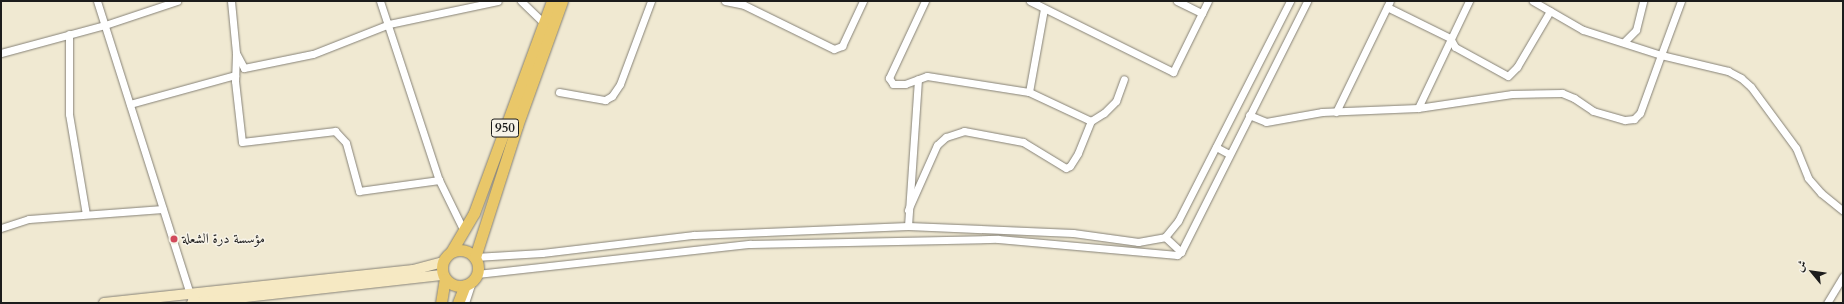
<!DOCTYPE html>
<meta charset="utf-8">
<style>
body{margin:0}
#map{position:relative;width:1844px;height:304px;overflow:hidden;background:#f0e9d2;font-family:Cardo,Amiri,serif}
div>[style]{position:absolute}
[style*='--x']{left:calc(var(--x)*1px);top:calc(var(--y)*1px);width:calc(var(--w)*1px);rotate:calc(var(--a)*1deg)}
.roads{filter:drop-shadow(0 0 1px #868277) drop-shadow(0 0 1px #868277)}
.street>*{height:7px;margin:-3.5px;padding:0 3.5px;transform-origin:3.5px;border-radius:3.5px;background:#fff}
.secondary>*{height:10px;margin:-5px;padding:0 5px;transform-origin:5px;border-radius:5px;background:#f6e9c3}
.primary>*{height:11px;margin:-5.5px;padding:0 5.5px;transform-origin:5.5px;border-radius:5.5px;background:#e9c769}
.primary>.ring{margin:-5.5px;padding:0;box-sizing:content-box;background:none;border:11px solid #e9c769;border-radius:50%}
.dots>*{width:11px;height:11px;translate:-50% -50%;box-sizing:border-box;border:2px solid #f7f3e8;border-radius:50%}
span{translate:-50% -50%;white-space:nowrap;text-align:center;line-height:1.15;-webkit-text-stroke:3px #f7f3e8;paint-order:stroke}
.shield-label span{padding:1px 3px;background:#f7f3e8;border:1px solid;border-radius:3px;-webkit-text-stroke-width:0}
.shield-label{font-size:13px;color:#1c1c1c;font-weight:700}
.poi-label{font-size:14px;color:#1c1c1c}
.left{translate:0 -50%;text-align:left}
.frame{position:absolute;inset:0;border:2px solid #1c1c1c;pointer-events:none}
.north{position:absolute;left:1792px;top:252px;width:40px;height:40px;-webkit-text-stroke:3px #f7f3e8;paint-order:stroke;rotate:299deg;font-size:11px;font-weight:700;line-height:16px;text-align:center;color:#1c1c1c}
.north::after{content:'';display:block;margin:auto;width:14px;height:18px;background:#1c1c1c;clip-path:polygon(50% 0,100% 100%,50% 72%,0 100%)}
</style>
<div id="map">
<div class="roads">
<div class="street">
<i style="--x:97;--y:1;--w:312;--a:72.4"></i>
<i style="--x:231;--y:1;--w:52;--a:84.5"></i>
<i style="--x:236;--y:53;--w:17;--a:62"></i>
<i style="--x:244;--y:68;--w:70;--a:-11.5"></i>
<i style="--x:313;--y:54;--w:82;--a:-21.5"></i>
<i style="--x:389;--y:24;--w:111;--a:-11.9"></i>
<i style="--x:380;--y:1;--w:188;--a:71.8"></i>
<i style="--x:439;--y:180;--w:57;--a:63.9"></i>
<i style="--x:521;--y:1;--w:32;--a:44"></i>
<i style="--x:725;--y:1;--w:19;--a:12"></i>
<i style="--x:744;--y:5;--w:100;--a:26.1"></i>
<i style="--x:834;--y:49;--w:9;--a:-21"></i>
<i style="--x:842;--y:46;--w:50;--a:-65"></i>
<i style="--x:925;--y:1;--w:85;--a:115.1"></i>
<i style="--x:889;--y:78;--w:7;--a:56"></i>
<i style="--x:893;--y:84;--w:12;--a:0"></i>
<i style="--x:905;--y:84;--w:23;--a:-20"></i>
<i style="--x:927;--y:76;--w:103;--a:8.9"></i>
<i style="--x:1029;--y:92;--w:84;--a:-79.8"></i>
<i style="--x:1030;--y:1;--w:160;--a:26.4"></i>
<i style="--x:1173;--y:72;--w:79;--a:-63.8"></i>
<i style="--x:1177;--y:1;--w:28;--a:26"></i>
<i style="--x:1681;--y:1;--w:58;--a:110.3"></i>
<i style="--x:1661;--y:55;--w:69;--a:13.4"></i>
<i style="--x:1728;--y:71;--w:15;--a:28"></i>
<i style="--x:1741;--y:78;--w:13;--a:42"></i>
<i style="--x:1751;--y:87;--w:76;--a:53.6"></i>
<i style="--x:1796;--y:148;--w:32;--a:68"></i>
<i style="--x:1808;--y:178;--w:20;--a:49"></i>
<i style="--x:1821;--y:193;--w:28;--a:39"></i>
<i style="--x:1387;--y:7;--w:70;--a:26.2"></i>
<i style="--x:1450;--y:38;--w:10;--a:61"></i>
<i style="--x:1455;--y:47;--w:60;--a:28.7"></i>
<i style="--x:1508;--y:76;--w:13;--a:-45"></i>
<i style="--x:1517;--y:67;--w:65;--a:-59.5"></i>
<i style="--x:69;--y:34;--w:80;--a:90"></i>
<i style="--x:69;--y:114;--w:101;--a:80.4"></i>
<i style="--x:1624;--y:42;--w:17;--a:-45"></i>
<i style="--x:1636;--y:30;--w:30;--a:-76"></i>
<i style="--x:1;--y:53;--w:108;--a:-15.1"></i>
<i style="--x:105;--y:25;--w:76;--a:-18.4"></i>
<i style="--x:236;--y:54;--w:27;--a:92"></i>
<i style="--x:235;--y:81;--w:61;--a:83.5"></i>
<i style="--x:242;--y:142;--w:94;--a:-6.7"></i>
<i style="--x:335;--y:131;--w:16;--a:47"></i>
<i style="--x:346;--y:143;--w:50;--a:74.8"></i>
<i style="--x:359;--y:191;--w:81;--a:-7.8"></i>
<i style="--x:559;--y:92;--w:47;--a:9.9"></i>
<i style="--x:605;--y:100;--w:8;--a:-30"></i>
<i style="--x:612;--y:96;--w:14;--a:-56"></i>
<i style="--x:620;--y:84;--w:89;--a:-69.5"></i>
<i style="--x:1029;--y:92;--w:68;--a:25.1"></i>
<i style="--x:130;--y:104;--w:109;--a:-15.4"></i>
<i style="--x:1418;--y:108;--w:119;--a:-64.5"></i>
<i style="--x:1336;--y:112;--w:123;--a:-64.1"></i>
<i style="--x:1249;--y:115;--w:18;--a:22"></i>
<i style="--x:1266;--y:122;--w:57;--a:-10.1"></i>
<i style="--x:1322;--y:112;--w:96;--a:-2.4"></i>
<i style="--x:1418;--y:108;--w:95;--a:-8.5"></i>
<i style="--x:1512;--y:94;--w:50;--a:-1.1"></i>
<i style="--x:1562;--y:93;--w:13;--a:23"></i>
<i style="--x:1574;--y:98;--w:23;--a:34"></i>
<i style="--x:1593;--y:111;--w:33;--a:16"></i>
<i style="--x:1625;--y:120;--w:9;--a:-6"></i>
<i style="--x:1634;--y:119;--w:8;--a:-45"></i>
<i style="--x:1640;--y:113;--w:62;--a:-70.1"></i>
<i style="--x:1661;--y:55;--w:82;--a:-162.2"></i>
<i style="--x:1583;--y:30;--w:58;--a:-149.9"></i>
<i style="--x:1216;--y:147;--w:15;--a:28"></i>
<i style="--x:908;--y:210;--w:71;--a:-66"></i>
<i style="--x:937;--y:145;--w:12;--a:-42"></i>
<i style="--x:946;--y:137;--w:19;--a:-18"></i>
<i style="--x:964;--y:131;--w:60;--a:10.6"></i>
<i style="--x:1023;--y:142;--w:50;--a:31.2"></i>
<i style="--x:1066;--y:168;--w:4;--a:-27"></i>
<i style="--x:1070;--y:166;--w:15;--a:-58"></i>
<i style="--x:1078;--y:153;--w:35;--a:-68"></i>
<i style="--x:1091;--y:121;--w:15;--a:-32"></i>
<i style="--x:1104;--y:113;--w:17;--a:-45"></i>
<i style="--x:1116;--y:101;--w:23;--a:-70"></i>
<i style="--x:908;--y:226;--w:147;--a:-86.1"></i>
<i style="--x:1;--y:228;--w:29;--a:-18"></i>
<i style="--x:29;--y:219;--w:134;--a:-4.3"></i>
<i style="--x:1165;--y:237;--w:22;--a:43"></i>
<i style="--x:475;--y:257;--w:67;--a:-3.4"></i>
<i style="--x:542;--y:253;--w:153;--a:-6.8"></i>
<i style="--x:694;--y:235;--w:214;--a:-2.4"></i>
<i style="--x:908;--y:226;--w:165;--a:2.4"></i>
<i style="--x:1073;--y:233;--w:66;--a:7.9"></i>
<i style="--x:1138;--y:242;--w:27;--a:-10"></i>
<i style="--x:1165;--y:237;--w:21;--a:-51"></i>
<i style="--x:1178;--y:221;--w:247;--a:-63"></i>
<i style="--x:477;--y:274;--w:275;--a:-6.3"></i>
<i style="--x:750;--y:244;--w:248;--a:-1.2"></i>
<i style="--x:998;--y:239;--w:180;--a:5.1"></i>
<i style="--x:1177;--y:255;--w:5;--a:-37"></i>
<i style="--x:1181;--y:252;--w:281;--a:-63.3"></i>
<i style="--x:465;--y:303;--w:23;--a:-72"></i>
<i style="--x:1827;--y:303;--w:31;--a:-59"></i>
</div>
<div class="secondary">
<i style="--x:104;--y:303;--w:311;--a:-6.1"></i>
<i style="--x:413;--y:270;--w:31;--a:-15"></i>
<i style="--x:192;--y:303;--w:253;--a:-6.4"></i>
</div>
<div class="primary">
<i class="ring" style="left:442px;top:250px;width:25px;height:25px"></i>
<i style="--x:451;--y:252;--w:45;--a:-59.5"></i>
<i style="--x:474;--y:213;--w:226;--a:-69.8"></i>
<i style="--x:475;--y:257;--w:138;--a:-72.2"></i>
<i style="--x:517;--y:126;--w:133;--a:-70.2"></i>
<i style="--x:441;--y:303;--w:24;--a:-81"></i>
<i style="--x:458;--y:303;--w:19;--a:-69"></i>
</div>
</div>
<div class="dots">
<i style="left:174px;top:239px;background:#d1495b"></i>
</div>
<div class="shield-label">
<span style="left:505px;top:128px">950</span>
</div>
<div class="poi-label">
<span class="left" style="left:182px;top:239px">مؤسسة درة الشعلة</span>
</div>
<div class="frame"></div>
<div class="north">ش</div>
</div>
